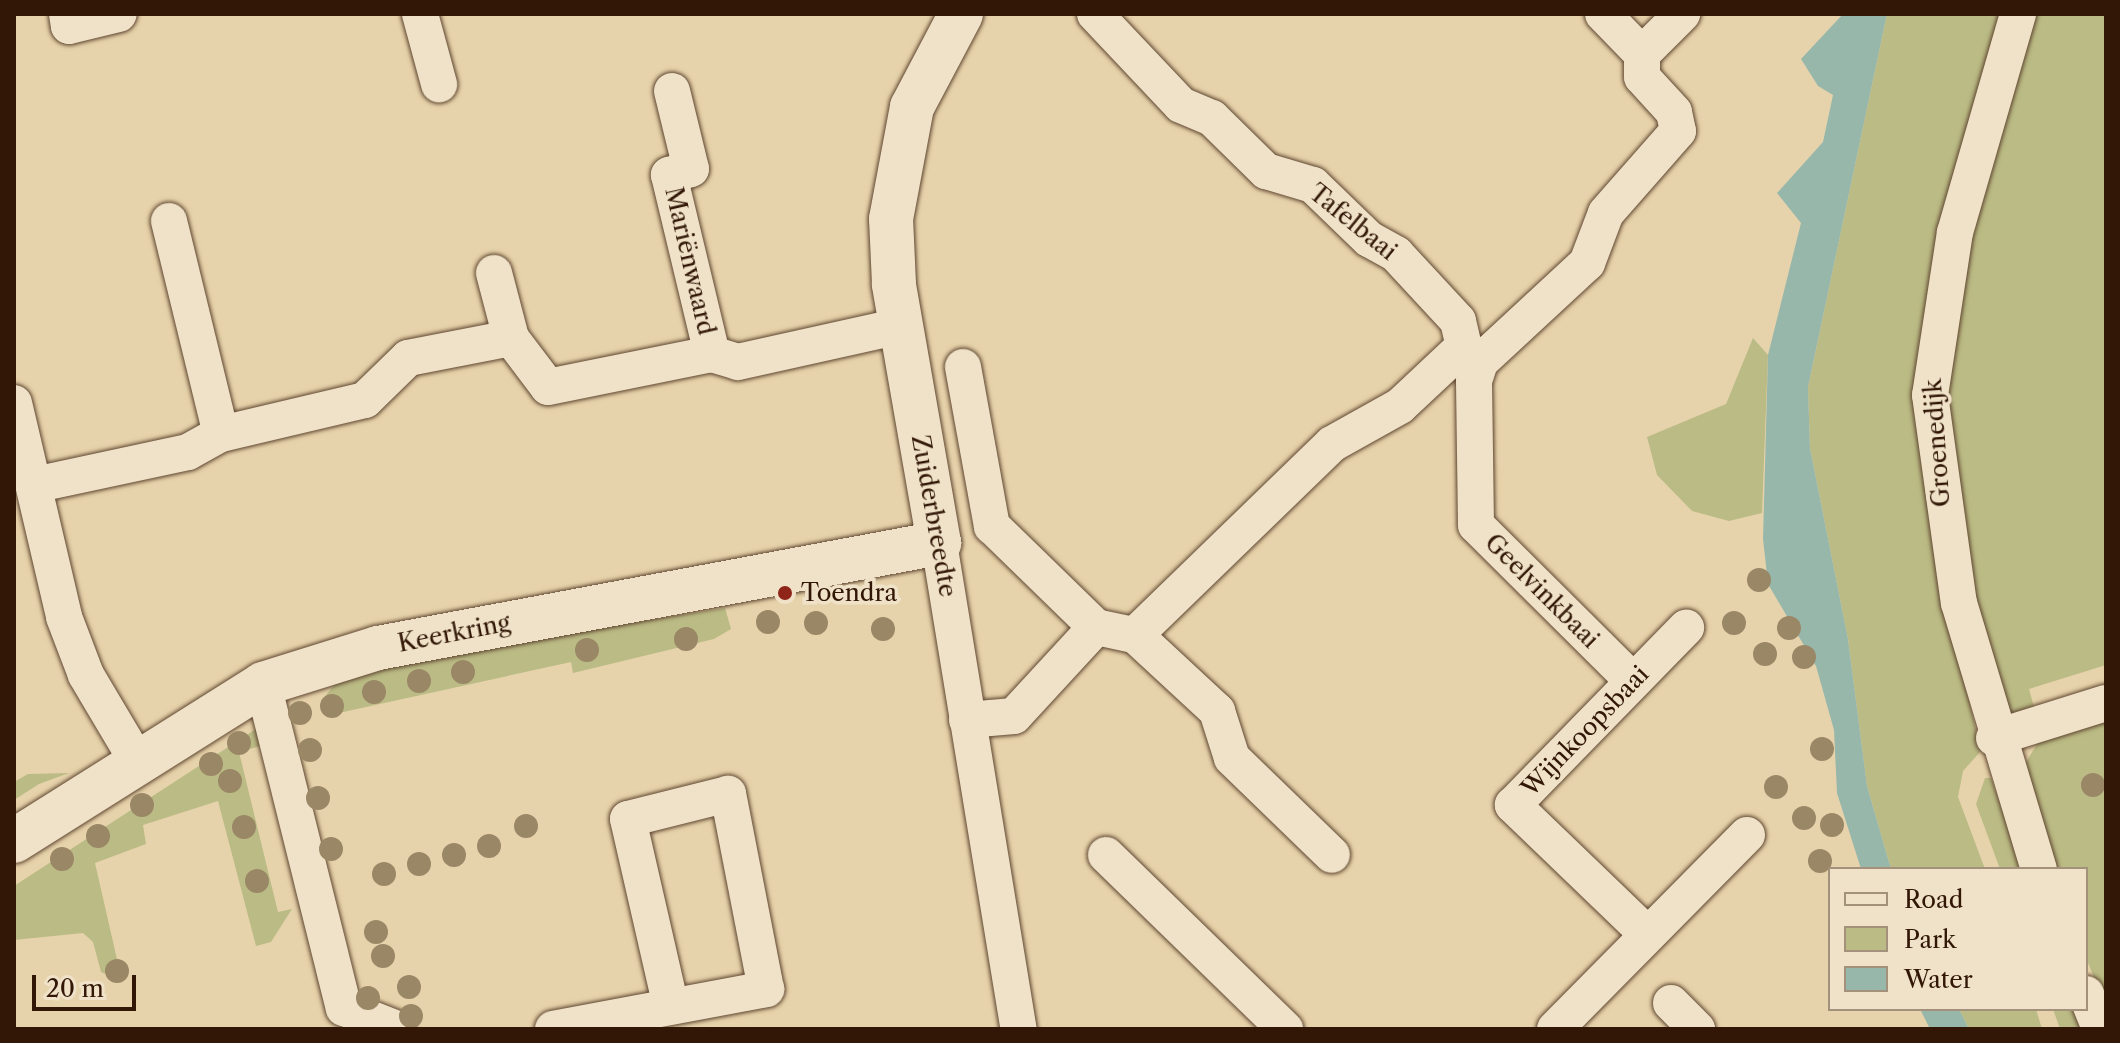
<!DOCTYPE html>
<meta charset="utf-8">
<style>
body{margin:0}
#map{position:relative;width:2120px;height:1043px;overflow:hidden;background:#e7d3ab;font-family:"Libre Caslon Text",serif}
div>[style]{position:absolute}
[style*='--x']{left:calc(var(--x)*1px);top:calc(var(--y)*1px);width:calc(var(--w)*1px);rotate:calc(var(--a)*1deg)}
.green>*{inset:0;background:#bbbb85}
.water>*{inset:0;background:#97b7ab}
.roads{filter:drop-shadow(0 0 2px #5f4630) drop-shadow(0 0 2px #5f4630)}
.minor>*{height:36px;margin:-18px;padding:0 18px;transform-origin:18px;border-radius:18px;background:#efe2c8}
.tertiary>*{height:44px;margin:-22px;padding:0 22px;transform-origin:22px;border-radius:22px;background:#efe2c8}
.trees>*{width:24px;height:24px;margin:-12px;border-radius:50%;background:#9a8766}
.dots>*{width:22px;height:22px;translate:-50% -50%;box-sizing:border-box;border:4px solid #efe2c8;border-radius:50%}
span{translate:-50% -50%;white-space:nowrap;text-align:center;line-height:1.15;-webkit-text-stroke:7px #efe2c8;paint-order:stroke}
.street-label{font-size:24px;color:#321707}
.poi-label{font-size:24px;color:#321707}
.left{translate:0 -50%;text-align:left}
.frame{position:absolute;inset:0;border:16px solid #321707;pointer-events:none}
.legend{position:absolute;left:1828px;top:867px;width:260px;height:144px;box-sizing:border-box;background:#efe2c8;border:2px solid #a3917b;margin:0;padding:10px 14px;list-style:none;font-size:24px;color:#321707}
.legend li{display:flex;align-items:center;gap:16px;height:40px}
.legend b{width:40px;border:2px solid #a3917b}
.scale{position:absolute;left:32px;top:975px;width:104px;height:36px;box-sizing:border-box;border:4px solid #321707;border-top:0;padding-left:10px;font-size:24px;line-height:28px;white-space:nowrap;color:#321707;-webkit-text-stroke:6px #efe2c8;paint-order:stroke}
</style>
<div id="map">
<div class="green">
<i style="clip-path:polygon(1887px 14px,2004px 14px,1936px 252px,1916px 407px,1937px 566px,1981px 751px,1963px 771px,1958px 797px,1985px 869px,1891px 869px,1867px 786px,1848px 639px,1810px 448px,1808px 387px)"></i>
<i style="clip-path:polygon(2032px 14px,2106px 14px,2106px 665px,2029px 689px,2036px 714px,2017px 715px,1998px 705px,1944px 440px,1955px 292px)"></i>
<i style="clip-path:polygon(1753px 338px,1768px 355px,1762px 513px,1729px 521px,1692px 511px,1657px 475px,1647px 437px,1726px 404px)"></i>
<i style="clip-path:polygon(725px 608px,731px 629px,714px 639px,573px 673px,571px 662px,325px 716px,322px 700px,347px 669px)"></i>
<i style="clip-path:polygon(2106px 720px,2106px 1007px,2086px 958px,2086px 869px,2051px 869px,2018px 776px,2038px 742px)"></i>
<i style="clip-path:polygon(259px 727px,264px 745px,239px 752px,278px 912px,292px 909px,271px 942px,256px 946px,218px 801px,143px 825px,146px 844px,95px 863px,122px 981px,101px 972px,93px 942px,83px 933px,14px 940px,14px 886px)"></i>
<i style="clip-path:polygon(69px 773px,39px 784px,14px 800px,14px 782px,28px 774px)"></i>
<i style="clip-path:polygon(1985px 778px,1991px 778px,2023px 869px,2000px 869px,1976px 804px)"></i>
<i style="clip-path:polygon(1959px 1009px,2036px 1009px,2042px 1029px,1969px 1029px)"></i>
<i style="clip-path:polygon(2053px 1009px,2078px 1009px,2086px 1029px,2060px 1029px)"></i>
</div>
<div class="water">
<i style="clip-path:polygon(1843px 14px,1887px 14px,1808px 387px,1810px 448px,1848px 639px,1867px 786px,1891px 869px,1861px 869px,1837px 793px,1834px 730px,1816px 666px,1768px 584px,1763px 539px,1768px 355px,1801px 223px,1777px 193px,1823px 142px,1833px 95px,1818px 86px,1801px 59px)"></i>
<i style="clip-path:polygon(1920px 1009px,1959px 1009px,1969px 1029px,1930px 1029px)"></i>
</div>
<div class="roads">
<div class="minor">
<i style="--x:67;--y:14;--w:12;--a:81"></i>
<i style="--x:69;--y:26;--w:51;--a:-13.5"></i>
<i style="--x:420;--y:14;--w:73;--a:74.8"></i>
<i style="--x:1095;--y:14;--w:125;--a:46.6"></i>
<i style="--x:1181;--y:105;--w:34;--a:23"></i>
<i style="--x:1212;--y:118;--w:76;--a:44.5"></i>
<i style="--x:1266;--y:171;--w:49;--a:16.6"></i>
<i style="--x:1313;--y:185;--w:78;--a:44"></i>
<i style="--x:1369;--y:239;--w:31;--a:29"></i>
<i style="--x:1396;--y:254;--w:91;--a:47.2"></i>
<i style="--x:1458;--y:321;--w:26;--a:77"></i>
<i style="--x:1464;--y:346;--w:21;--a:45"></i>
<i style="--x:1603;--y:14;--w:56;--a:45.7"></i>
<i style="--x:2018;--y:14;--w:227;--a:106.1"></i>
<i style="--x:1955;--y:232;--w:165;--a:98.7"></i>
<i style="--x:1930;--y:395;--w:210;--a:82.1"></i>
<i style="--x:1959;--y:603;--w:278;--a:73.3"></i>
<i style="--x:1642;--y:54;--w:57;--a:-45"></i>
<i style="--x:672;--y:91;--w:80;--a:76.3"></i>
<i style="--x:691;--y:169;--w:23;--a:165"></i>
<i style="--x:669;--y:175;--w:184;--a:76.5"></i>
<i style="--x:169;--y:221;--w:219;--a:76.3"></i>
<i style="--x:494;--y:273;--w:67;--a:75.3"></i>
<i style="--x:963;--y:367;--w:162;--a:79.7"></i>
<i style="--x:992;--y:526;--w:145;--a:44.2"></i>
<i style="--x:14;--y:403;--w:220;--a:76.8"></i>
<i style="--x:64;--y:617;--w:62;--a:69.2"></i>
<i style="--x:86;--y:675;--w:100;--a:59.3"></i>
<i style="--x:34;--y:485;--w:157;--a:-12.1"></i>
<i style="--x:188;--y:452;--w:38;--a:-29"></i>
<i style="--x:221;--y:434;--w:148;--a:-13.3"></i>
<i style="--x:365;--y:400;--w:60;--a:-44.3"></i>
<i style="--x:408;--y:358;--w:105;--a:-11"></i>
<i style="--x:511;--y:338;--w:61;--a:52.9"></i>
<i style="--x:548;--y:387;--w:167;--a:-11.4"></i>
<i style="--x:712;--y:354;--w:27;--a:17"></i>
<i style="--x:738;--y:362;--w:166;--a:-12.5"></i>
<i style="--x:939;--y:543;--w:493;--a:80.7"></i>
<i style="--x:1135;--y:635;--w:112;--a:42.8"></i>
<i style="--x:1217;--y:711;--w:49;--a:72.3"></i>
<i style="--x:1232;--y:758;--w:139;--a:44.1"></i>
<i style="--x:1633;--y:681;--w:221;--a:-135.2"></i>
<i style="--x:1476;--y:525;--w:144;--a:-90.8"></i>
<i style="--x:1474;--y:381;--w:20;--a:-72"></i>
<i style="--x:1480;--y:362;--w:146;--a:-42.8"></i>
<i style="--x:1587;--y:263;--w:53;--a:-69.2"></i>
<i style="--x:1606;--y:213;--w:109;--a:-48.7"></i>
<i style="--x:1678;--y:131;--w:19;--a:-102"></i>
<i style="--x:1674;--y:112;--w:47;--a:-132.4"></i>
<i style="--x:1642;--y:77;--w:23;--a:-90"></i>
<i style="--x:263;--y:684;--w:334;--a:76"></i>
<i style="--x:344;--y:1008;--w:57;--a:21.6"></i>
<i style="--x:967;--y:720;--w:47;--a:-4.9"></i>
<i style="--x:1014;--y:716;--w:121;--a:-47.3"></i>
<i style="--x:1096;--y:627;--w:40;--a:12"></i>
<i style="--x:1135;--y:635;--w:274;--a:-44.1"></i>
<i style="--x:1332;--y:444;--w:78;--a:-29.2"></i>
<i style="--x:1400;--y:406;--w:88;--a:-43.2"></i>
<i style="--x:1994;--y:738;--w:117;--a:-17.4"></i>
<i style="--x:1106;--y:855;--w:250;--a:44.2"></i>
<i style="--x:1646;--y:933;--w:185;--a:-136.1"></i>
<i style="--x:1513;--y:805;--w:248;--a:-45.7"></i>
<i style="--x:2086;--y:994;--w:38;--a:68"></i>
<i style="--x:1671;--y:1003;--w:37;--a:45"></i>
<i style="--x:553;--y:1029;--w:217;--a:-10.6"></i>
<i style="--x:766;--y:989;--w:199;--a:-101"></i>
<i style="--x:728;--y:794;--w:103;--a:166"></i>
<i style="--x:628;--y:819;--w:189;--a:77.1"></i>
<i style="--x:1555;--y:1029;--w:273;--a:-45.3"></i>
</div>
<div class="tertiary">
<i style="--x:14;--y:841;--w:294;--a:-32.2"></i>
<i style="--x:263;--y:684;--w:121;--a:-17.4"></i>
<i style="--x:378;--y:648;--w:571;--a:-10.6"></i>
<i style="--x:939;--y:543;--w:263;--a:-99.9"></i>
<i style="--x:894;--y:284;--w:65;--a:-92.6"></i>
<i style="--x:891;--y:219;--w:114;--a:-79.4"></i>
<i style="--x:912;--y:107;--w:105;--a:-62.2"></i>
</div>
</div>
<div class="trees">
<i style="left:1759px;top:580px"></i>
<i style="left:768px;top:622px"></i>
<i style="left:816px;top:623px"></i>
<i style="left:1734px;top:623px"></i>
<i style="left:1789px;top:628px"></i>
<i style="left:883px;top:629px"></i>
<i style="left:686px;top:639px"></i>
<i style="left:587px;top:650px"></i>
<i style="left:1765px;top:654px"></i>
<i style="left:1804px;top:657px"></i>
<i style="left:463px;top:672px"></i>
<i style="left:419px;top:681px"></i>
<i style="left:374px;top:692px"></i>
<i style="left:332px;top:706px"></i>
<i style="left:300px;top:713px"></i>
<i style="left:239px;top:743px"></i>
<i style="left:1822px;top:749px"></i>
<i style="left:310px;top:750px"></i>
<i style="left:211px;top:764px"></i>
<i style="left:230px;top:781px"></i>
<i style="left:2093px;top:785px"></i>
<i style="left:1776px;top:787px"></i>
<i style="left:318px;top:798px"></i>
<i style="left:142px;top:805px"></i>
<i style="left:1804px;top:818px"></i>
<i style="left:1832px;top:825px"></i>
<i style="left:526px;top:826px"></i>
<i style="left:244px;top:827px"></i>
<i style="left:98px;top:836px"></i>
<i style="left:489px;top:846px"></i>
<i style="left:331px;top:849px"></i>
<i style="left:454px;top:855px"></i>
<i style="left:62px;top:859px"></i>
<i style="left:1820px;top:861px"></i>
<i style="left:419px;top:864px"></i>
<i style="left:384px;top:874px"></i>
<i style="left:257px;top:881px"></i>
<i style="left:376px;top:932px"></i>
<i style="left:383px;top:956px"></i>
<i style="left:117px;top:971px"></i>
<i style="left:409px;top:987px"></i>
<i style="left:368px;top:998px"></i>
<i style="left:411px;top:1016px"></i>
</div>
<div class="dots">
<i style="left:785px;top:593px;background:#8f2418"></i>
</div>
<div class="street-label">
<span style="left:1353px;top:222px;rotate:39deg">Tafelbaai</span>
<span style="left:690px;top:261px;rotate:77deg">Mariënwaard</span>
<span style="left:1937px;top:443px;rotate:-94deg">Groenedijk</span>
<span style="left:934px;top:516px;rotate:80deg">Zuiderbreedte</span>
<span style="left:1542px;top:591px;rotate:45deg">Geelvinkbaai</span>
<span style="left:454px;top:633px;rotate:-11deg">Keerkring</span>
<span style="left:1585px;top:731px;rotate:-46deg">Wijnkoopsbaai</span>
</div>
<div class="poi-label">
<span class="left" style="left:801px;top:593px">Toendra</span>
</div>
<div class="frame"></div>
<ul class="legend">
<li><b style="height:10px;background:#efe2c8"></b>Road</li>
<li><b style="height:22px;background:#bbbb85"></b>Park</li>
<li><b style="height:22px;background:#97b7ab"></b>Water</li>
</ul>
<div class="scale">20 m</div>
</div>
